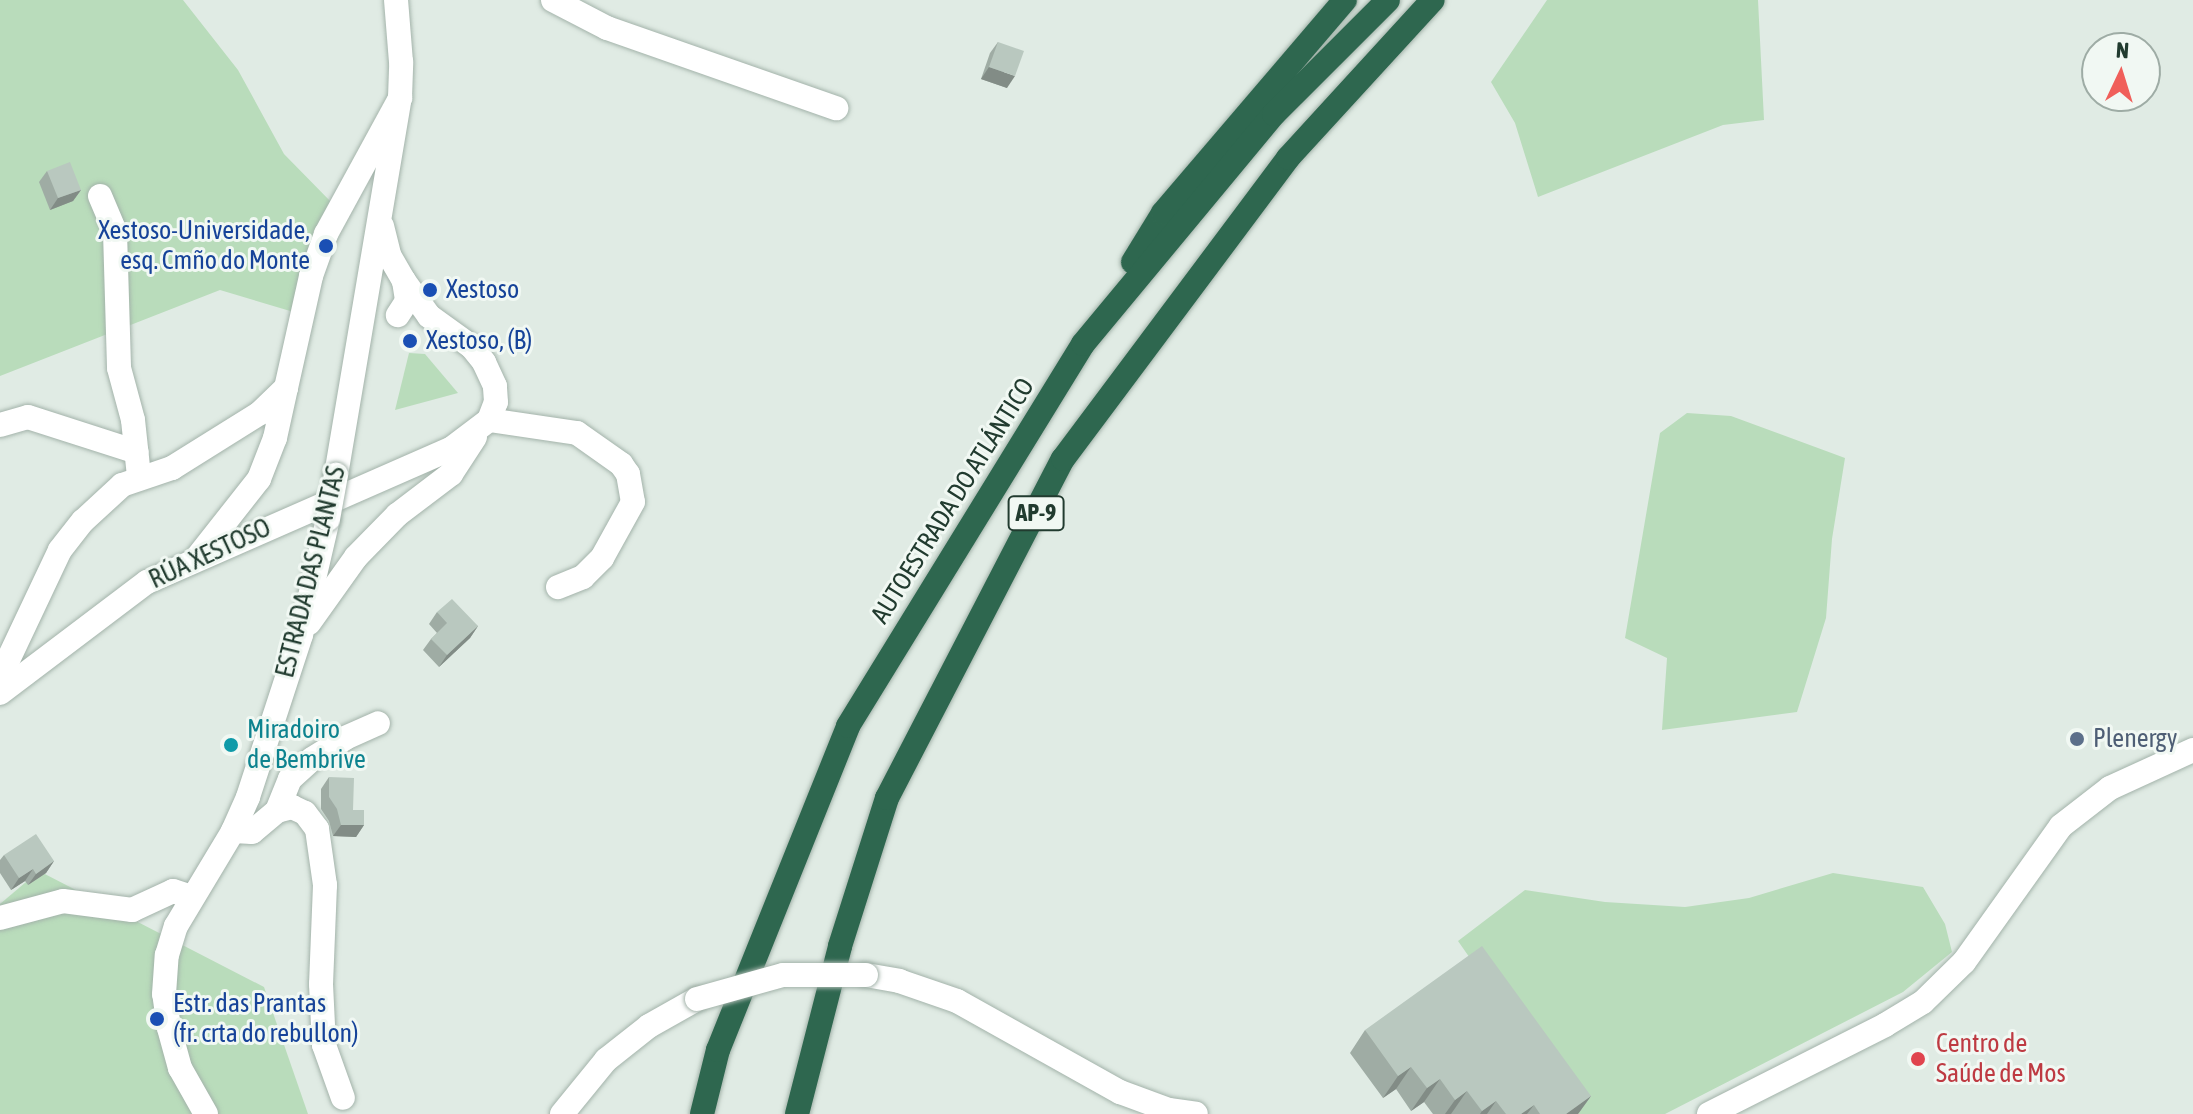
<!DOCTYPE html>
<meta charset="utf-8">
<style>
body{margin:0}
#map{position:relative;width:2193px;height:1114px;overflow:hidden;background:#e0ebe4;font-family:"Asap Condensed",sans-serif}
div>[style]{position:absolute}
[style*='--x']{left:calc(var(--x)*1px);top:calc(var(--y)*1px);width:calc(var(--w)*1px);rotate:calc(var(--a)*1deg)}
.green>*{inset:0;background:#b9dcbb}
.roads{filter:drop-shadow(0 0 2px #a3b3aa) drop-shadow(0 0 2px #a3b3aa)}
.minor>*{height:24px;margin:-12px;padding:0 12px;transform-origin:12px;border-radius:12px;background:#fff}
.highway>*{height:24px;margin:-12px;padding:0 12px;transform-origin:12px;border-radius:12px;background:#2e674f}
.bridges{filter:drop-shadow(0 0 2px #a3b3aa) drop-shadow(0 0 2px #a3b3aa)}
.minor-bridge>*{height:24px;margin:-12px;padding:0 12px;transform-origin:12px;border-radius:12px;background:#fff}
.wall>*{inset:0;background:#9faca4}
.shaded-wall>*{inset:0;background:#828c86}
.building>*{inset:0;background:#b9c8bf}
.dots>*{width:22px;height:22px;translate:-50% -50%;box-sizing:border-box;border:4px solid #f1f8f3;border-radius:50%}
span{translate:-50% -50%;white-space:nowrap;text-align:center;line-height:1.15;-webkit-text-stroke:6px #f1f8f3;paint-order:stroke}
.shield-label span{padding:2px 6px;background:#f1f8f3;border:2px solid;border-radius:6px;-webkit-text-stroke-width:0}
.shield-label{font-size:24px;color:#213b2f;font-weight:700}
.transit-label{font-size:26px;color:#164399}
.right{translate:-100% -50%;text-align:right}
.left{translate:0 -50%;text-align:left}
.street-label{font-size:26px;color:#213b2f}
.culture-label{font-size:26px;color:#0d838f}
.service-label{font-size:26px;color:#4e5e75}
.health-label{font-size:26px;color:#be3a42}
.north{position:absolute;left:2081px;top:32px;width:80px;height:80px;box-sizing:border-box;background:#f1f8f3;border:2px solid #9eaca5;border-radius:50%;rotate:4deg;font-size:22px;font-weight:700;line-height:32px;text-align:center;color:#213b2f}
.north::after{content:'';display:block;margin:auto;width:28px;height:36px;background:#f05f5a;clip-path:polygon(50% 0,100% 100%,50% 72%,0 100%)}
</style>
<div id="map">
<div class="green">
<i style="clip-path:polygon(0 0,183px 0,238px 70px,284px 154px,334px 205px,304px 257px,307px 316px,220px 290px,0 376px)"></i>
<i style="clip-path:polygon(1547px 0,1758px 0,1764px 120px,1723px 125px,1538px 197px,1515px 123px,1491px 82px)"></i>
<i style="clip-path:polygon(409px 353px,425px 354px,458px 393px,395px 410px)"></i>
<i style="clip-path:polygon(1687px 413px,1731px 416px,1845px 458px,1832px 539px,1826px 618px,1797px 712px,1662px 730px,1667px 658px,1625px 638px,1660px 433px)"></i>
<i style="clip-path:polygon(39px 871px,264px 987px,308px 1114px,0 1114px,0 904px)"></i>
<i style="clip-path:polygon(1833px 873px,1923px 887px,1945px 924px,1952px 952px,1903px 992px,1665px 1114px,1579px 1114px,1458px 941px,1525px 890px,1605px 902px,1685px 907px,1749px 898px)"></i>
</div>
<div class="roads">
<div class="minor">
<i style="--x:553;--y:0;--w:61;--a:27.4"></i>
<i style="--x:607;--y:28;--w:243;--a:19.3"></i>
<i style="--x:100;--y:196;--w:39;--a:67"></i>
<i style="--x:115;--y:232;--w:136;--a:88.3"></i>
<i style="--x:119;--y:368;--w:54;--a:74.9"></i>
<i style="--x:133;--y:420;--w:56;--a:83.9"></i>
<i style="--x:382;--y:226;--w:30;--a:76"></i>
<i style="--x:389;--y:255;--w:30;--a:60"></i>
<i style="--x:404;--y:281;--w:20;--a:81"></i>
<i style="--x:407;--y:301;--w:17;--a:123"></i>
<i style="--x:489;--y:420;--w:89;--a:8.4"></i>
<i style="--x:577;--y:433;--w:54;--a:35.2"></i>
<i style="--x:621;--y:464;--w:12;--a:55"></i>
<i style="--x:628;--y:474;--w:28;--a:80"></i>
<i style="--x:633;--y:502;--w:64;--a:119"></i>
<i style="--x:602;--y:558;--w:27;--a:135"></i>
<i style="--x:583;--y:577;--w:27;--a:158"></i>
<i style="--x:0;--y:425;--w:29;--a:-16"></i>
<i style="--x:28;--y:417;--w:114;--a:17.8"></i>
<i style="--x:336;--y:475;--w:382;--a:-80.4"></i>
<i style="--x:400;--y:98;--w:36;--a:-88"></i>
<i style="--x:401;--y:62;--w:62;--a:-94.6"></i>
<i style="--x:196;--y:559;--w:102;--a:-51.8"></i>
<i style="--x:259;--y:479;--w:44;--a:-68.7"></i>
<i style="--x:275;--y:438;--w:51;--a:-77.6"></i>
<i style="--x:309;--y:623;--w:81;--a:-54.5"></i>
<i style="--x:356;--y:557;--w:59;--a:-45.7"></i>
<i style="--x:397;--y:515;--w:68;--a:-37.2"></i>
<i style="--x:451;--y:474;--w:44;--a:-57"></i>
<i style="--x:0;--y:677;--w:140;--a:-64.7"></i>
<i style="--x:60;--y:550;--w:37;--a:-52"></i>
<i style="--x:83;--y:521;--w:53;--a:-42.7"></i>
<i style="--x:122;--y:485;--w:53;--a:-18.8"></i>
<i style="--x:172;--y:468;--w:104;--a:-32"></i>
<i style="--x:260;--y:413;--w:36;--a:-44"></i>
<i style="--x:286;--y:388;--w:115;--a:-77.4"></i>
<i style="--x:311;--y:276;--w:45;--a:-70.3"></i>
<i style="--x:326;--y:234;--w:155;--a:-61.4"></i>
<i style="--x:0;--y:693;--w:184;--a:-37.1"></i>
<i style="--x:147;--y:582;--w:333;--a:-23.7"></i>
<i style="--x:452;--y:448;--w:46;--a:-37.1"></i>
<i style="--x:489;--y:420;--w:19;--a:-69"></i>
<i style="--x:496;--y:402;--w:16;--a:-94"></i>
<i style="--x:495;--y:386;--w:26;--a:-115"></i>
<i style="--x:484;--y:362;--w:19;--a:-129"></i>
<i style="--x:472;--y:347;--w:53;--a:-144.2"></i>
<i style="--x:429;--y:316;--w:43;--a:-125.5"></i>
<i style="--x:277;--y:811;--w:35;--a:-68"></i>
<i style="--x:290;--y:779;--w:30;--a:-42"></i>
<i style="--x:312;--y:759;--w:39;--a:-32"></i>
<i style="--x:345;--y:738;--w:36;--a:-24"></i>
<i style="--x:233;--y:831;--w:19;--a:3"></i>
<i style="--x:252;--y:832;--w:33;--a:-40"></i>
<i style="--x:277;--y:811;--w:16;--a:-15"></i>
<i style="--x:292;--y:807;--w:14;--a:25"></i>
<i style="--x:305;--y:813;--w:20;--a:53"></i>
<i style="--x:317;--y:829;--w:57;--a:81.9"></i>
<i style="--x:325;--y:885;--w:99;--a:92.3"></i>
<i style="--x:321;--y:984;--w:61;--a:87.2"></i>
<i style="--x:324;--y:1045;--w:56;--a:70.3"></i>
<i style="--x:0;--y:918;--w:65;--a:-15.1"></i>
<i style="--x:63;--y:901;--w:70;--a:7.4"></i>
<i style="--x:132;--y:910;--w:45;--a:-24.9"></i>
<i style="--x:173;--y:891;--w:20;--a:18"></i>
<i style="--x:866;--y:975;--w:34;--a:10"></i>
<i style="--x:899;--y:981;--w:61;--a:19"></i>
<i style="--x:957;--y:1001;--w:187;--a:29.2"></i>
<i style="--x:1120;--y:1092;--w:52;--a:20.2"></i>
<i style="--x:1169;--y:1110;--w:27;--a:8"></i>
<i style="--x:206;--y:1114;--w:53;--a:-119.5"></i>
<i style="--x:180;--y:1068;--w:41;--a:-105.4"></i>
<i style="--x:169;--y:1028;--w:34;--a:-98"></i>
<i style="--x:164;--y:994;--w:39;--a:-86"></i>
<i style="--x:167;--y:955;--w:30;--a:-73"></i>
<i style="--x:176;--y:926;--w:111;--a:-59"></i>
<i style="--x:233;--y:831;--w:37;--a:-66"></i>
<i style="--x:248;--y:797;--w:170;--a:-71.9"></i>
<i style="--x:301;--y:635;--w:119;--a:-76.9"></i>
<i style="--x:562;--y:1114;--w:70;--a:-50.8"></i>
<i style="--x:606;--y:1060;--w:55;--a:-38.3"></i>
<i style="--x:649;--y:1026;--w:55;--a:-29.4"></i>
<i style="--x:1709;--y:1114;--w:197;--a:-26.8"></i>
<i style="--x:1885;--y:1025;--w:44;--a:-31.2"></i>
<i style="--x:1923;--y:1002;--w:57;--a:-44.3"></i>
<i style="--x:1964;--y:962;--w:167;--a:-54.5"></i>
<i style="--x:2061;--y:826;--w:62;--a:-37.8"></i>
<i style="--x:2110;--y:788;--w:91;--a:-24.6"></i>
</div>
<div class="highway">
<i style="--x:1133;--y:262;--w:57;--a:-58.5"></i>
<i style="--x:1163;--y:213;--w:280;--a:-49.5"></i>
<i style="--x:702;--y:1114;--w:66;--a:-76"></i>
<i style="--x:718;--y:1050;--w:349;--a:-68.1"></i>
<i style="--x:848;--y:726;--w:448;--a:-58.4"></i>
<i style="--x:1083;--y:344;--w:299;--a:-50.3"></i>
<i style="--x:1274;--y:114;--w:161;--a:-45"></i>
<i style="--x:797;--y:1114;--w:173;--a:-75.6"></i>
<i style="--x:840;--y:946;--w:155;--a:-72.4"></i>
<i style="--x:887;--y:798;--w:382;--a:-62.6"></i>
<i style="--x:1063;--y:459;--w:376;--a:-53.2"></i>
<i style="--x:1288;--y:158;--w:214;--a:-47.5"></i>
</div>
</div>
<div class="bridges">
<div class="minor-bridge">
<i style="--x:328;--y:519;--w:45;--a:-79.7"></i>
<i style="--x:697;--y:999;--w:89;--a:-15.6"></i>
<i style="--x:783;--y:975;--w:83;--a:0"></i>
</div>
</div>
<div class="wall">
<i style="clip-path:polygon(998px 42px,1007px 88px,981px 79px,990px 53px)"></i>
<i style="clip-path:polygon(47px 171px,81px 190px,73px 201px,50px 210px,39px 182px)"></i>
<i style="clip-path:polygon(437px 612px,478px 626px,470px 638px,439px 667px,423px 650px,431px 639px,437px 633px,429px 624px)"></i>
<i style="clip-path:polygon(329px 777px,364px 825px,356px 837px,333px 836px,329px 821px,321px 809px,321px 789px)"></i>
<i style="clip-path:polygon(4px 855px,54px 861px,46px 873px,28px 885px,25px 881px,11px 890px,0 873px,0 860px)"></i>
<i style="clip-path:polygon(1365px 1030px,1591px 1096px,1578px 1114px,1433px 1114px,1424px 1102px,1411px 1111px,1396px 1089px,1383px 1098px,1350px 1053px)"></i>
</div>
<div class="shaded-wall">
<i style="clip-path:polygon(989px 67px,1015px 76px,1007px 88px,981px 79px)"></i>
<i style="clip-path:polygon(81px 190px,73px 201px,50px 210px,58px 198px)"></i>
<i style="clip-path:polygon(478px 626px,470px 638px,439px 667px,447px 655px)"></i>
<i style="clip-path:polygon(341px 825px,364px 825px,356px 837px,333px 836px)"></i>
<i style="clip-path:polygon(54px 861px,46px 873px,28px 885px,36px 874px)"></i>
<i style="clip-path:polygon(33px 869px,25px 881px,11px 890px,19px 878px)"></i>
<i style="clip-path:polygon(1411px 1067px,1396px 1089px,1383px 1098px,1398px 1076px)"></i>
<i style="clip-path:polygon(1440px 1079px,1424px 1102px,1411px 1111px,1427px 1088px)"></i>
<i style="clip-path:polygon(1467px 1091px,1451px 1114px,1445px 1114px,1455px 1100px)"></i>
<i style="clip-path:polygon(1591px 1096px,1578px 1114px,1566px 1114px)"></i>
<i style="clip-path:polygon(1496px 1101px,1487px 1114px,1480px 1114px,1482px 1111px)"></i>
<i style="clip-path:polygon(1534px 1105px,1527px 1114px,1521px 1114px)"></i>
</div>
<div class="building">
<i style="clip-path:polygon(998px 42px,1024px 51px,1015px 76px,989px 67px)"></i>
<i style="clip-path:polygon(70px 162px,81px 190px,58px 198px,47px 171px)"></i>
<i style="clip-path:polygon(452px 599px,478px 626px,447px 655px,431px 639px,447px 623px,437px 612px)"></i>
<i style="clip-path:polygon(329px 777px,354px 778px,353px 810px,364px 810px,364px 825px,341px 825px,337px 809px,329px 797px)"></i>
<i style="clip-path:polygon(36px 834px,54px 861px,36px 874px,33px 869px,19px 878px,4px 855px)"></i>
<i style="clip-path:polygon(1482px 946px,1591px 1096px,1566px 1114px,1540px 1114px,1534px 1105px,1521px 1114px,1506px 1114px,1496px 1101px,1482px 1111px,1467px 1091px,1455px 1100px,1440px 1079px,1427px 1088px,1411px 1067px,1398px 1076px,1365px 1030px)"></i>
</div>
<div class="dots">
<i style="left:326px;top:246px;background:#1a4fb4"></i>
<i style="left:430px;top:290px;background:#1a4fb4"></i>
<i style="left:410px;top:341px;background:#1a4fb4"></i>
<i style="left:2077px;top:739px;background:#5c6f8a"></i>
<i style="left:231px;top:745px;background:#0f9aa8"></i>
<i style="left:157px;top:1019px;background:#1a4fb4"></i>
<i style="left:1918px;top:1059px;background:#e0444e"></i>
</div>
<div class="shield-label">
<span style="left:1036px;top:513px">AP-9</span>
</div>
<div class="transit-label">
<span class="right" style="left:310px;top:246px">Xestoso-Universidade,<br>esq. Cmño do Monte</span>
<span class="left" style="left:446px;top:290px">Xestoso</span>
<span class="left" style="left:426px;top:341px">Xestoso, (B)</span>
<span class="left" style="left:173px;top:1019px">Estr. das Prantas<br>(fr. crta do rebullon)</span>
</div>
<div class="street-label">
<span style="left:953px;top:501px;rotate:-58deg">AUTOESTRADA DO ATLÁNTICO</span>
<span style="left:210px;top:554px;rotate:-25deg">RÚA XESTOSO</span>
<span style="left:311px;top:572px;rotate:-76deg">ESTRADA DAS PLANTAS</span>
</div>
<div class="culture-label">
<span class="left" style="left:247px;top:745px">Miradoiro<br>de Bembrive</span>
</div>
<div class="service-label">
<span class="left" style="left:2093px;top:739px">Plenergy</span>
</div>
<div class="health-label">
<span class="left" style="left:1936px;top:1059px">Centro de<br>Saúde de Mos</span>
</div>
<div class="north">N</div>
</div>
